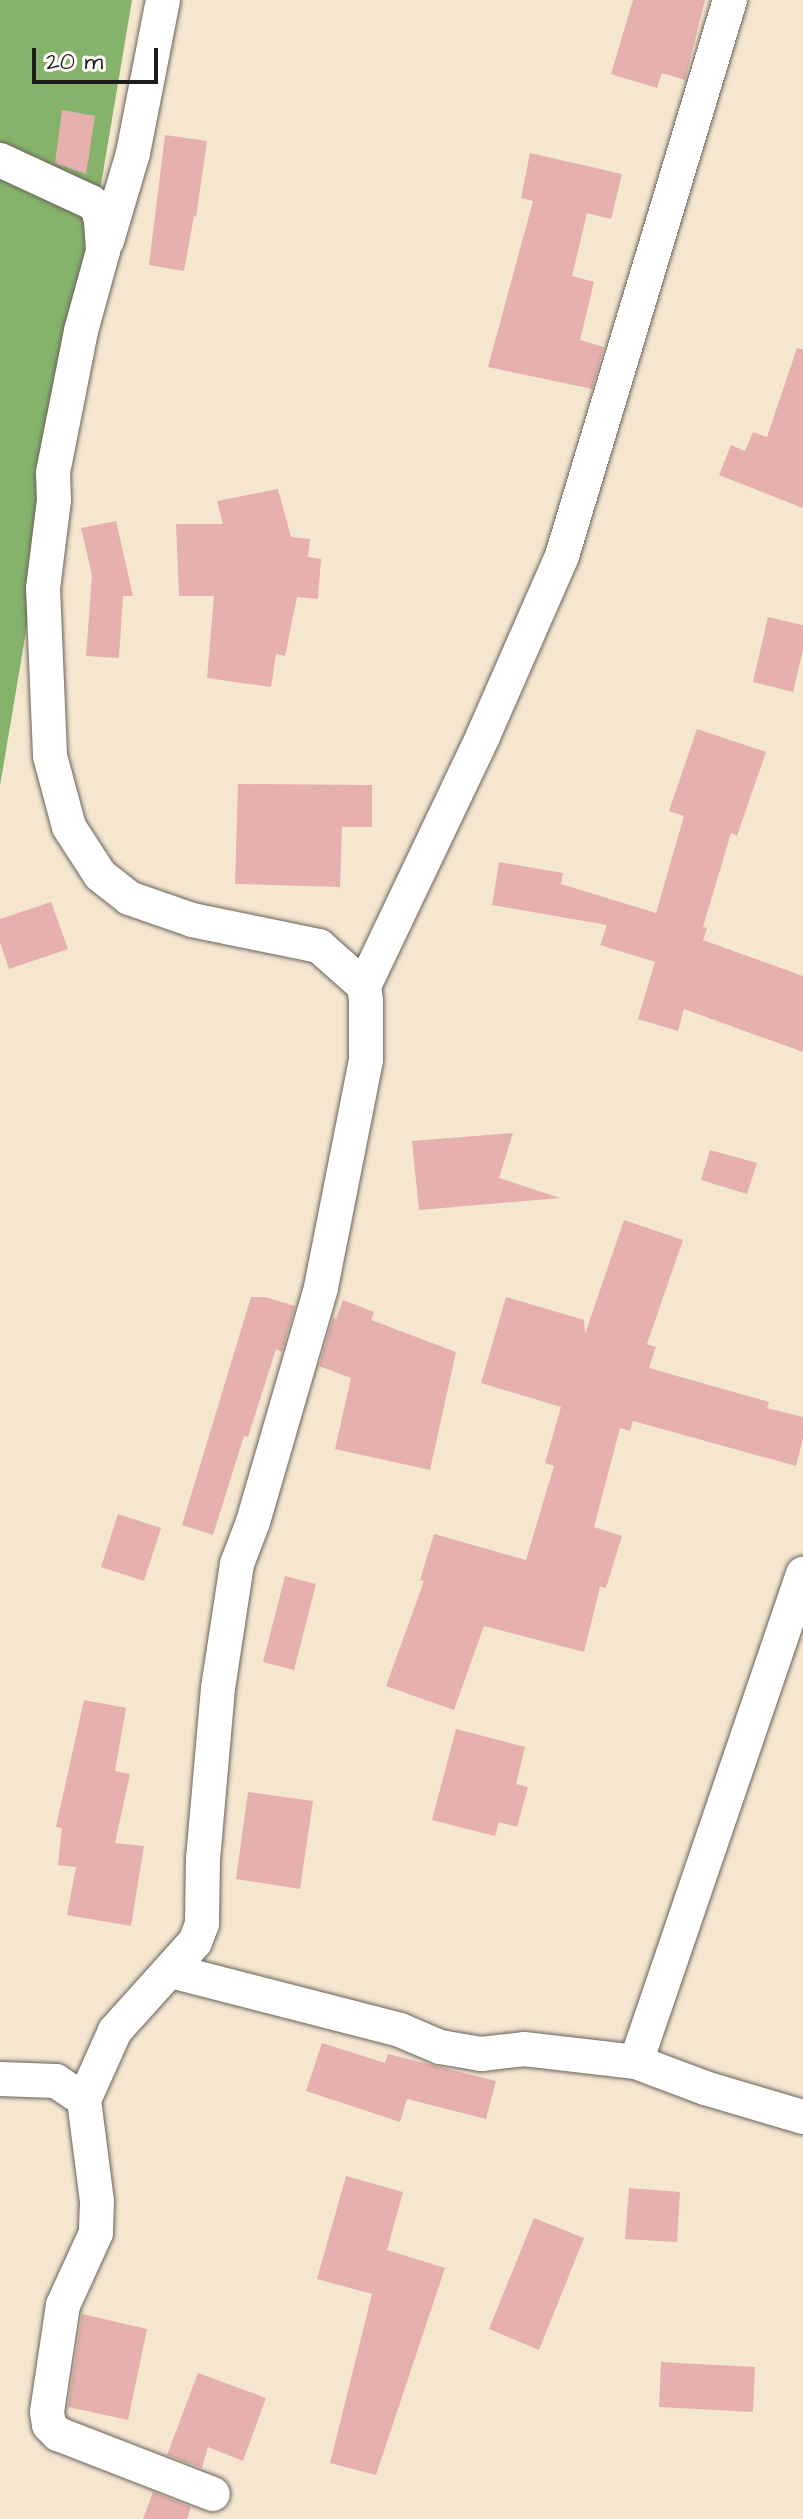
<!DOCTYPE html>
<style>
body{margin:0}
#map{position:relative;width:803px;height:2519px;overflow:hidden;background:#f5e6d0;font-family:"Architects Daughter",sans-serif}
div>[style]{position:absolute}
[style*='--x']{left:calc(var(--x)*1px);top:calc(var(--y)*1px);width:calc(var(--w)*1px);rotate:calc(var(--a)*1deg)}
.forest>*{inset:0;background:#86b36b}
.building>*{inset:0;background:#e6b0ae}
.roads{filter:drop-shadow(0 0 2px #68635b) drop-shadow(0 0 2px #68635b)}
.minor>*{height:34px;margin:-17px;padding:0 17px;transform-origin:17px;border-radius:17px;background:#fff}
span{translate:-50% -50%;white-space:nowrap;text-align:center;line-height:1.15;-webkit-text-stroke:6px #fdfcf7;paint-order:stroke}
.scale{position:absolute;left:32px;top:48px;width:126px;height:36px;box-sizing:border-box;border:4px solid #1c1c1c;border-top:0;padding-left:10px;font-size:24px;line-height:28px;white-space:nowrap;color:#1c1c1c;-webkit-text-stroke:6px #fdfcf7;paint-order:stroke}
</style>
<div id="map">
<div class="forest">
<i style="clip-path:polygon(0 0,132px 0,0 786px)"></i>
</div>
<div class="building">
<i style="clip-path:polygon(633px 0,705px 0,685px 80px,662px 73px,657px 88px,611px 74px)"></i>
<i style="clip-path:polygon(62px 110px,95px 116px,86px 174px,55px 163px)"></i>
<i style="clip-path:polygon(165px 135px,207px 141px,196px 217px,194px 216px,184px 271px,149px 265px)"></i>
<i style="clip-path:polygon(530px 153px,622px 174px,611px 219px,587px 213px,572px 276px,594px 282px,580px 340px,604px 347px,592px 389px,488px 367px,533px 201px,521px 198px)"></i>
<i style="clip-path:polygon(797px 348px,803px 349px,803px 508px,719px 475px,731px 445px,745px 451px,753px 432px,767px 437px)"></i>
<i style="clip-path:polygon(278px 489px,291px 537px,310px 539px,308px 557px,321px 559px,318px 599px,297px 597px,285px 656px,276px 654px,271px 687px,207px 678px,214px 596px,179px 596px,176px 524px,223px 524px,217px 501px)"></i>
<i style="clip-path:polygon(116px 521px,133px 596px,123px 596px,119px 658px,86px 656px,92px 575px,81px 528px)"></i>
<i style="clip-path:polygon(768px 617px,803px 625px,803px 650px,793px 692px,753px 682px)"></i>
<i style="clip-path:polygon(697px 729px,766px 752px,737px 836px,731px 833px,703px 927px,707px 928px,703px 940px,803px 976px,803px 1052px,684px 1009px,678px 1031px,638px 1019px,655px 962px,600px 945px,607px 925px,492px 905px,499px 862px,563px 873px,561px 884px,656px 913px,684px 816px,669px 811px)"></i>
<i style="clip-path:polygon(238px 784px,372px 785px,372px 827px,342px 827px,340px 887px,235px 884px)"></i>
<i style="clip-path:polygon(51px 902px,68px 949px,9px 969px,0 942px,0 919px)"></i>
<i style="clip-path:polygon(513px 1133px,499px 1178px,560px 1198px,419px 1210px,412px 1141px)"></i>
<i style="clip-path:polygon(710px 1150px,757px 1163px,747px 1194px,701px 1180px)"></i>
<i style="clip-path:polygon(624px 1220px,683px 1240px,647px 1344px,656px 1347px,649px 1368px,769px 1402px,767px 1408px,803px 1417px,803px 1438px,796px 1466px,633px 1421px,630px 1431px,620px 1428px,594px 1527px,622px 1536px,606px 1588px,600px 1587px,584px 1652px,484px 1626px,454px 1710px,386px 1686px,424px 1581px,420px 1580px,434px 1534px,526px 1560px,554px 1466px,545px 1463px,561px 1407px,481px 1383px,506px 1297px,584px 1320px,585px 1334px)"></i>
<i style="clip-path:polygon(251px 1297px,265px 1297px,295px 1306px,282px 1352px,276px 1349px,248px 1437px,244px 1436px,213px 1535px,182px 1525px)"></i>
<i style="clip-path:polygon(343px 1300px,374px 1312px,371px 1320px,456px 1352px,430px 1470px,335px 1449px,351px 1378px,319px 1366px,333px 1318px,336px 1319px)"></i>
<i style="clip-path:polygon(118px 1514px,161px 1528px,144px 1581px,101px 1567px)"></i>
<i style="clip-path:polygon(285px 1576px,316px 1584px,294px 1670px,263px 1662px)"></i>
<i style="clip-path:polygon(84px 1700px,126px 1708px,115px 1771px,130px 1774px,115px 1843px,144px 1846px,131px 1926px,67px 1915px,76px 1867px,58px 1865px,62px 1828px,56px 1827px)"></i>
<i style="clip-path:polygon(456px 1729px,525px 1747px,516px 1784px,528px 1787px,517px 1827px,499px 1822px,495px 1836px,432px 1820px)"></i>
<i style="clip-path:polygon(248px 1792px,313px 1801px,300px 1889px,236px 1879px)"></i>
<i style="clip-path:polygon(322px 2043px,385px 2063px,388px 2054px,496px 2081px,486px 2119px,407px 2099px,400px 2122px,306px 2091px)"></i>
<i style="clip-path:polygon(346px 2176px,403px 2192px,387px 2250px,445px 2268px,376px 2475px,330px 2463px,372px 2294px,317px 2279px)"></i>
<i style="clip-path:polygon(629px 2188px,680px 2192px,677px 2242px,625px 2239px)"></i>
<i style="clip-path:polygon(534px 2218px,584px 2238px,539px 2350px,489px 2329px)"></i>
<i style="clip-path:polygon(82px 2314px,147px 2329px,128px 2420px,68px 2407px)"></i>
<i style="clip-path:polygon(661px 2362px,755px 2367px,753px 2412px,659px 2407px)"></i>
<i style="clip-path:polygon(198px 2373px,266px 2398px,243px 2461px,208px 2447px,202px 2468px,167px 2455px)"></i>
<i style="clip-path:polygon(153px 2492px,191px 2507px,187px 2519px,143px 2519px)"></i>
</div>
<div class="roads">
<div class="minor">
<i style="--x:0;--y:160;--w:100;--a:24.8"></i>
<i style="--x:91;--y:202;--w:10;--a:45"></i>
<i style="--x:98;--y:209;--w:12;--a:76"></i>
<i style="--x:101;--y:221;--w:30;--a:86"></i>
<i style="--x:103;--y:251;--w:83;--a:105.4"></i>
<i style="--x:81;--y:331;--w:145;--a:101.2"></i>
<i style="--x:53;--y:473;--w:27;--a:88"></i>
<i style="--x:54;--y:500;--w:89;--a:97.1"></i>
<i style="--x:43;--y:588;--w:168;--a:87.6"></i>
<i style="--x:50;--y:756;--w:73;--a:75"></i>
<i style="--x:69;--y:827;--w:57;--a:57.1"></i>
<i style="--x:100;--y:875;--w:37;--a:38"></i>
<i style="--x:129;--y:898;--w:67;--a:19.2"></i>
<i style="--x:192;--y:920;--w:130;--a:11.6"></i>
<i style="--x:319;--y:946;--w:60;--a:41.6"></i>
<i style="--x:364;--y:986;--w:15;--a:82"></i>
<i style="--x:366;--y:1001;--w:59;--a:90"></i>
<i style="--x:366;--y:1060;--w:232;--a:101.2"></i>
<i style="--x:321;--y:1288;--w:244;--a:106.2"></i>
<i style="--x:253;--y:1522;--w:45;--a:110.9"></i>
<i style="--x:237;--y:1564;--w:125;--a:98.7"></i>
<i style="--x:218;--y:1688;--w:171;--a:95"></i>
<i style="--x:203;--y:1858;--w:66;--a:90.9"></i>
<i style="--x:202;--y:1924;--w:19;--a:111"></i>
<i style="--x:195;--y:1942;--w:120;--a:132"></i>
<i style="--x:115;--y:2031;--w:76;--a:114.2"></i>
<i style="--x:84;--y:2100;--w:102;--a:82.7"></i>
<i style="--x:97;--y:2201;--w:32;--a:92"></i>
<i style="--x:96;--y:2233;--w:79;--a:114.6"></i>
<i style="--x:63;--y:2305;--w:108;--a:98.5"></i>
<i style="--x:47;--y:2412;--w:13;--a:81"></i>
<i style="--x:49;--y:2425;--w:13;--a:45"></i>
<i style="--x:58;--y:2434;--w:166;--a:21.2"></i>
<i style="--x:107;--y:241;--w:92;--a:-73.5"></i>
<i style="--x:133;--y:153;--w:156;--a:-78.9"></i>
<i style="--x:364;--y:986;--w:277;--a:-64.5"></i>
<i style="--x:483;--y:736;--w:197;--a:-66.3"></i>
<i style="--x:562;--y:556;--w:581;--a:-73.19"></i>
<i style="--x:171;--y:1971;--w:236;--a:14.4"></i>
<i style="--x:400;--y:2030;--w:43;--a:23"></i>
<i style="--x:440;--y:2047;--w:42;--a:9.7"></i>
<i style="--x:481;--y:2054;--w:43;--a:-6.6"></i>
<i style="--x:524;--y:2049;--w:113;--a:6.6"></i>
<i style="--x:636;--y:2062;--w:74;--a:20.6"></i>
<i style="--x:705;--y:2088;--w:102;--a:16.5"></i>
<i style="--x:636;--y:2062;--w:516;--a:-71.11"></i>
<i style="--x:0;--y:2079;--w:56;--a:2"></i>
<i style="--x:56;--y:2081;--w:34;--a:34"></i>
</div>
</div>
<div class="scale">20 m</div>
</div>
